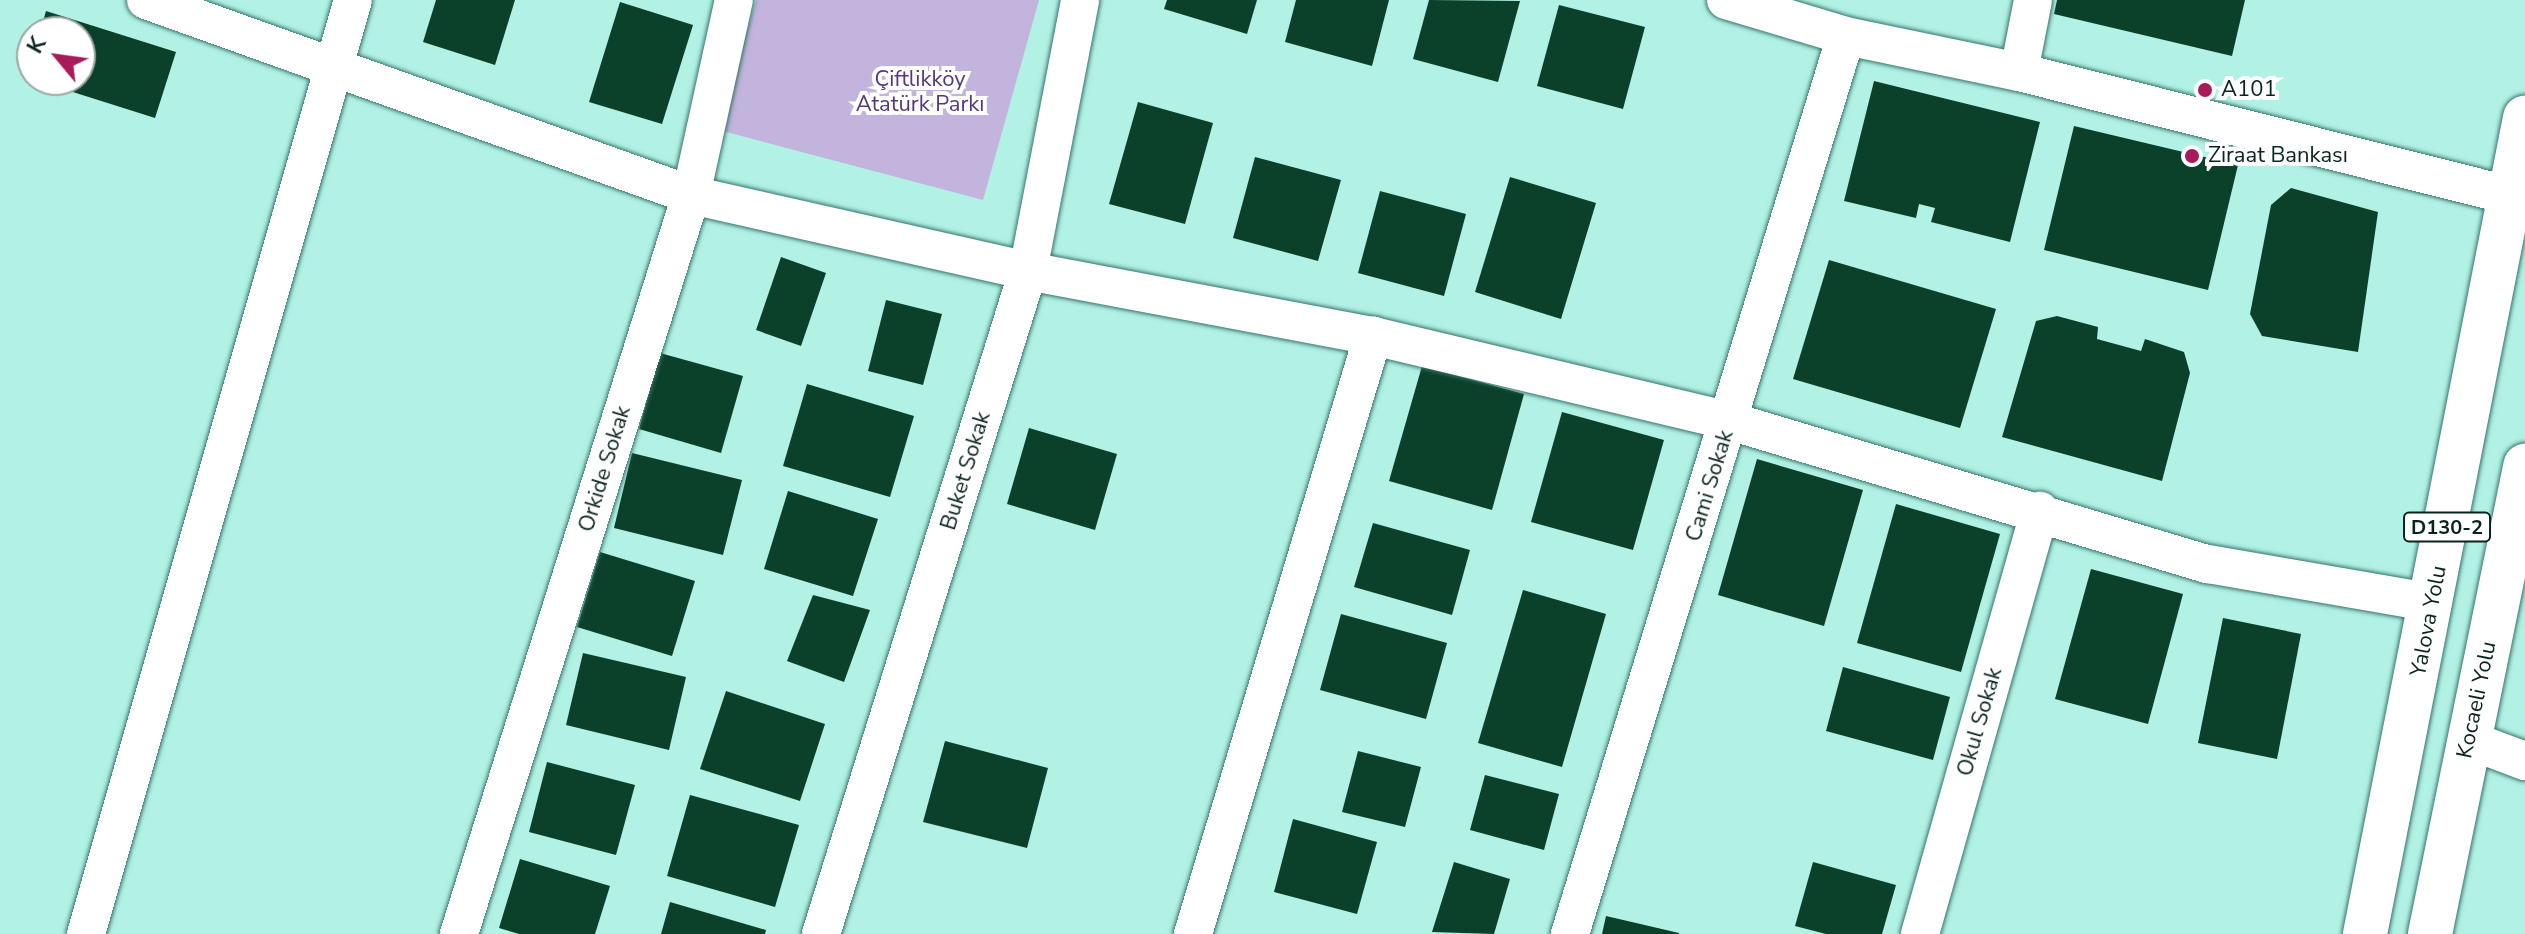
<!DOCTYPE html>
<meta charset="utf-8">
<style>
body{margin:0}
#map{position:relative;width:2525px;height:934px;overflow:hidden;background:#b2f2e5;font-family:"Nunito Sans",sans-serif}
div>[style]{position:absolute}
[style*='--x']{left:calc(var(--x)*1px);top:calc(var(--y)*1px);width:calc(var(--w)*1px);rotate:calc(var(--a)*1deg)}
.green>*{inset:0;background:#c2b4dc}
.building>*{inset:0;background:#0b402a}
.roads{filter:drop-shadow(0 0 2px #36746a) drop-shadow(0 0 2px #36746a)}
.minor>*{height:38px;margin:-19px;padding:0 19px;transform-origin:19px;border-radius:19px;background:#fff}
.highway>*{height:44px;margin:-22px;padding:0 22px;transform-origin:22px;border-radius:22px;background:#fff}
.dots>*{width:22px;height:22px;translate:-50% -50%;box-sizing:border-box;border:4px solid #fff;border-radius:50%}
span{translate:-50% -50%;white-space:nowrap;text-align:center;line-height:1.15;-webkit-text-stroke:8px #fff;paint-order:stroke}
.shield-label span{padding:2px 6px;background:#fff;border:2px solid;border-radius:6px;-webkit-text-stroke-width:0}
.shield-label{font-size:20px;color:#09231f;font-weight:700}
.park-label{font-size:22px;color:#55387c}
.poi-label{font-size:22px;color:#09231f}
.left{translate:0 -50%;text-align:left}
.street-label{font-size:22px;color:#09231f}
.north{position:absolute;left:16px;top:16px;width:80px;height:80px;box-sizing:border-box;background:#fff;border:2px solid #9da7a5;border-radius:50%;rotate:299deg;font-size:22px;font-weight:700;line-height:32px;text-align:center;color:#09231f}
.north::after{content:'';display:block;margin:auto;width:28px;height:36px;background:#a81a59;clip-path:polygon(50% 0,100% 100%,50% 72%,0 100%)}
</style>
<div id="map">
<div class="green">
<i style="clip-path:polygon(756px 0,1039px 0,983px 200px,719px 130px)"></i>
</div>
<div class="building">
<i style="clip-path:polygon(436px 0,515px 0,495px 65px,423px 42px)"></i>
<i style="clip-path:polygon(1167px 0,1257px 0,1247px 34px,1164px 9px)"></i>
<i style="clip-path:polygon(1296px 0,1389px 0,1372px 66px,1285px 42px)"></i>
<i style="clip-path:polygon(1429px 0,1520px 1px,1498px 82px,1413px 59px)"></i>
<i style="clip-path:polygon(2057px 0,2245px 0,2232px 56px,2054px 14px)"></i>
<i style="clip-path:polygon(620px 2px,693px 25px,662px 124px,589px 102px)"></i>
<i style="clip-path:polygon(1559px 5px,1645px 27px,1623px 109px,1537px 86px)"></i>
<i style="clip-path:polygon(46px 11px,176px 52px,155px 118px,38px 81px,80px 80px,80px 32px,40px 32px)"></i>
<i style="clip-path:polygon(1874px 81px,2040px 122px,2010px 242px,1931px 222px,1935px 208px,1919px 204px,1916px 218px,1844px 201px)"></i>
<i style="clip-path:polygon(1138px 102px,1213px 123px,1185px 224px,1109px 204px)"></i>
<i style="clip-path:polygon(2074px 126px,2238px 165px,2208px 290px,2044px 250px)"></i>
<i style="clip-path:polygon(1255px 157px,1341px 180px,1318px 261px,1233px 238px)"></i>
<i style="clip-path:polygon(1510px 177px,1596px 203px,1561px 319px,1475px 292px)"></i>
<i style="clip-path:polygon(2291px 188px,2378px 212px,2358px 352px,2262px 336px,2250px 314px,2271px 205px)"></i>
<i style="clip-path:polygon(1380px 191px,1466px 214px,1444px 296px,1358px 273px)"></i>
<i style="clip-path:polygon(781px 257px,826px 273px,801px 346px,756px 330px)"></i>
<i style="clip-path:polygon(1829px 260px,1996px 309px,1960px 428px,1793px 379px)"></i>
<i style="clip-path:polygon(886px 300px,942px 314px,923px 385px,868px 371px)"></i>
<i style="clip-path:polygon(2057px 316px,2098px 327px,2097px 339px,2141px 351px,2145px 339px,2184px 352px,2190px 373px,2162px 481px,2002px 437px,2036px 321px)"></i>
<i style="clip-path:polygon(660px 353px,743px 376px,721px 453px,639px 429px)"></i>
<i style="clip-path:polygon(1422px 366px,1524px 394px,1492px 510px,1389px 481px)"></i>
<i style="clip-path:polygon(807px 384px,914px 416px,890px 497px,783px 466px)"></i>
<i style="clip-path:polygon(1562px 412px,1664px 440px,1633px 550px,1531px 522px)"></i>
<i style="clip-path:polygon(1029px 428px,1117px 454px,1095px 530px,1007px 504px)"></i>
<i style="clip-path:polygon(632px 453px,742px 480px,723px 555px,614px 528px)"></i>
<i style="clip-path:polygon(1757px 459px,1863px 490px,1824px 626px,1718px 595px)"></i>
<i style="clip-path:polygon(788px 491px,878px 519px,853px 596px,764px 569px)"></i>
<i style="clip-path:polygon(1896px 504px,2000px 534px,1961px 672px,1857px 643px)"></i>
<i style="clip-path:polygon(1373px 523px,1470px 550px,1452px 615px,1354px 587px)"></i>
<i style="clip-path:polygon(600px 552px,695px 581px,672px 656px,577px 627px)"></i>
<i style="clip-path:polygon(2091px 569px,2183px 594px,2148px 724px,2055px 699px)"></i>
<i style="clip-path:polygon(1523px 590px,1606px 614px,1562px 767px,1478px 743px)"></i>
<i style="clip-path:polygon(813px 595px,870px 610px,844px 682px,787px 661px)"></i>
<i style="clip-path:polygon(1341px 614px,1447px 643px,1426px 719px,1320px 690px)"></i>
<i style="clip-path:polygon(2223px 618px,2301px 634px,2277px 759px,2198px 743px)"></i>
<i style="clip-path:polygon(583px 653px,686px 677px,669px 750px,566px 725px)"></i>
<i style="clip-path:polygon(1843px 667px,1950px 697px,1933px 760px,1826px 731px)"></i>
<i style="clip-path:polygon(726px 691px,825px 724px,800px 801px,700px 769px)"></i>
<i style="clip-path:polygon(945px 741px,1048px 768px,1027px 848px,923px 822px)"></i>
<i style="clip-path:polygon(1358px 751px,1421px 767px,1405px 827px,1342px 812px)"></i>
<i style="clip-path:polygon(547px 762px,635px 785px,616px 855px,529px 832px)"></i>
<i style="clip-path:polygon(1485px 775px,1559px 794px,1544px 850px,1470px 830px)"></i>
<i style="clip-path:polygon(690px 795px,799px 825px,775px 907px,667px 876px)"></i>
<i style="clip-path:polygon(1293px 819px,1377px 842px,1357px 914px,1274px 892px)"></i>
<i style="clip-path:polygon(520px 859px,610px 886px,595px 934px,519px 934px,499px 928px)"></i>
<i style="clip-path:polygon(1454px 862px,1510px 879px,1494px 934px,1432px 932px)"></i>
<i style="clip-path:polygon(1813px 862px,1896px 885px,1882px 934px,1826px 934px,1795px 926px)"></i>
<i style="clip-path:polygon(670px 902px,766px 930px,765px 934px,661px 934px)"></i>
<i style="clip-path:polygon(1606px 916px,1679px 933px,1679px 934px,1602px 934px)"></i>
</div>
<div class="roads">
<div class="minor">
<i style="--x:146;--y:0;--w:579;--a:19.69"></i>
<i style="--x:691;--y:195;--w:345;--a:12.7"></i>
<i style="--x:1028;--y:271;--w:351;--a:10.7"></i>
<i style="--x:1373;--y:336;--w:367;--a:13.4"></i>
<i style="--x:1730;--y:421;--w:499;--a:16.7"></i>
<i style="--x:2208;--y:564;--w:228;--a:9.8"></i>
<i style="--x:1726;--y:0;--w:125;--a:16.7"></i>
<i style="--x:1846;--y:36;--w:177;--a:11.8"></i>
<i style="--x:2019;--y:72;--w:504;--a:14.12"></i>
<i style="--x:2019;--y:72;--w:73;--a:-79"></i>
<i style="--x:2469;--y:740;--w:60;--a:20.6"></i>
<i style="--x:86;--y:934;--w:971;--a:-74.05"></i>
<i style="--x:459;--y:934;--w:775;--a:-72.57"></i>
<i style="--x:691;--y:195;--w:200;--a:-77.6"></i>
<i style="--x:821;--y:934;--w:695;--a:-72.66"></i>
<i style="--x:1028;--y:271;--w:276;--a:-79.1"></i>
<i style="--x:1193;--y:934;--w:625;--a:-73.25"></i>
<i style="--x:1570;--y:934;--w:939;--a:-72.92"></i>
<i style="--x:1920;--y:934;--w:440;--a:-74.2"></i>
</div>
<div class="highway">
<i style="--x:2365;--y:934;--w:832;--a:-78.91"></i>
<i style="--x:2430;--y:934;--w:478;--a:-78.5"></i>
</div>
</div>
<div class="dots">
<i style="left:2205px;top:90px;background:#a81a59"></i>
<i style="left:2192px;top:156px;background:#a81a59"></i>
</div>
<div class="shield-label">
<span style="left:2447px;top:527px">D130-2</span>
</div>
<div class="park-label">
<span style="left:920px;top:92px">Çiftlikköy<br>Atatürk Parkı</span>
</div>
<div class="poi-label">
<span class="left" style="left:2221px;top:90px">A101</span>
<span class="left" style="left:2208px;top:156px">Ziraat Bankası</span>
</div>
<div class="street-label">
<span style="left:605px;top:469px;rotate:-73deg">Orkide Sokak</span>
<span style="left:966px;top:471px;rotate:-73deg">Buket Sokak</span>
<span style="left:1710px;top:486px;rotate:-73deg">Cami Sokak</span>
<span style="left:2429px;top:621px;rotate:-79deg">Yalova Yolu</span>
<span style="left:2477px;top:700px;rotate:-78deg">Kocaeli̇ Yolu</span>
<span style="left:1980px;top:722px;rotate:-74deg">Okul Sokak</span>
</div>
<div class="north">K</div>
</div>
